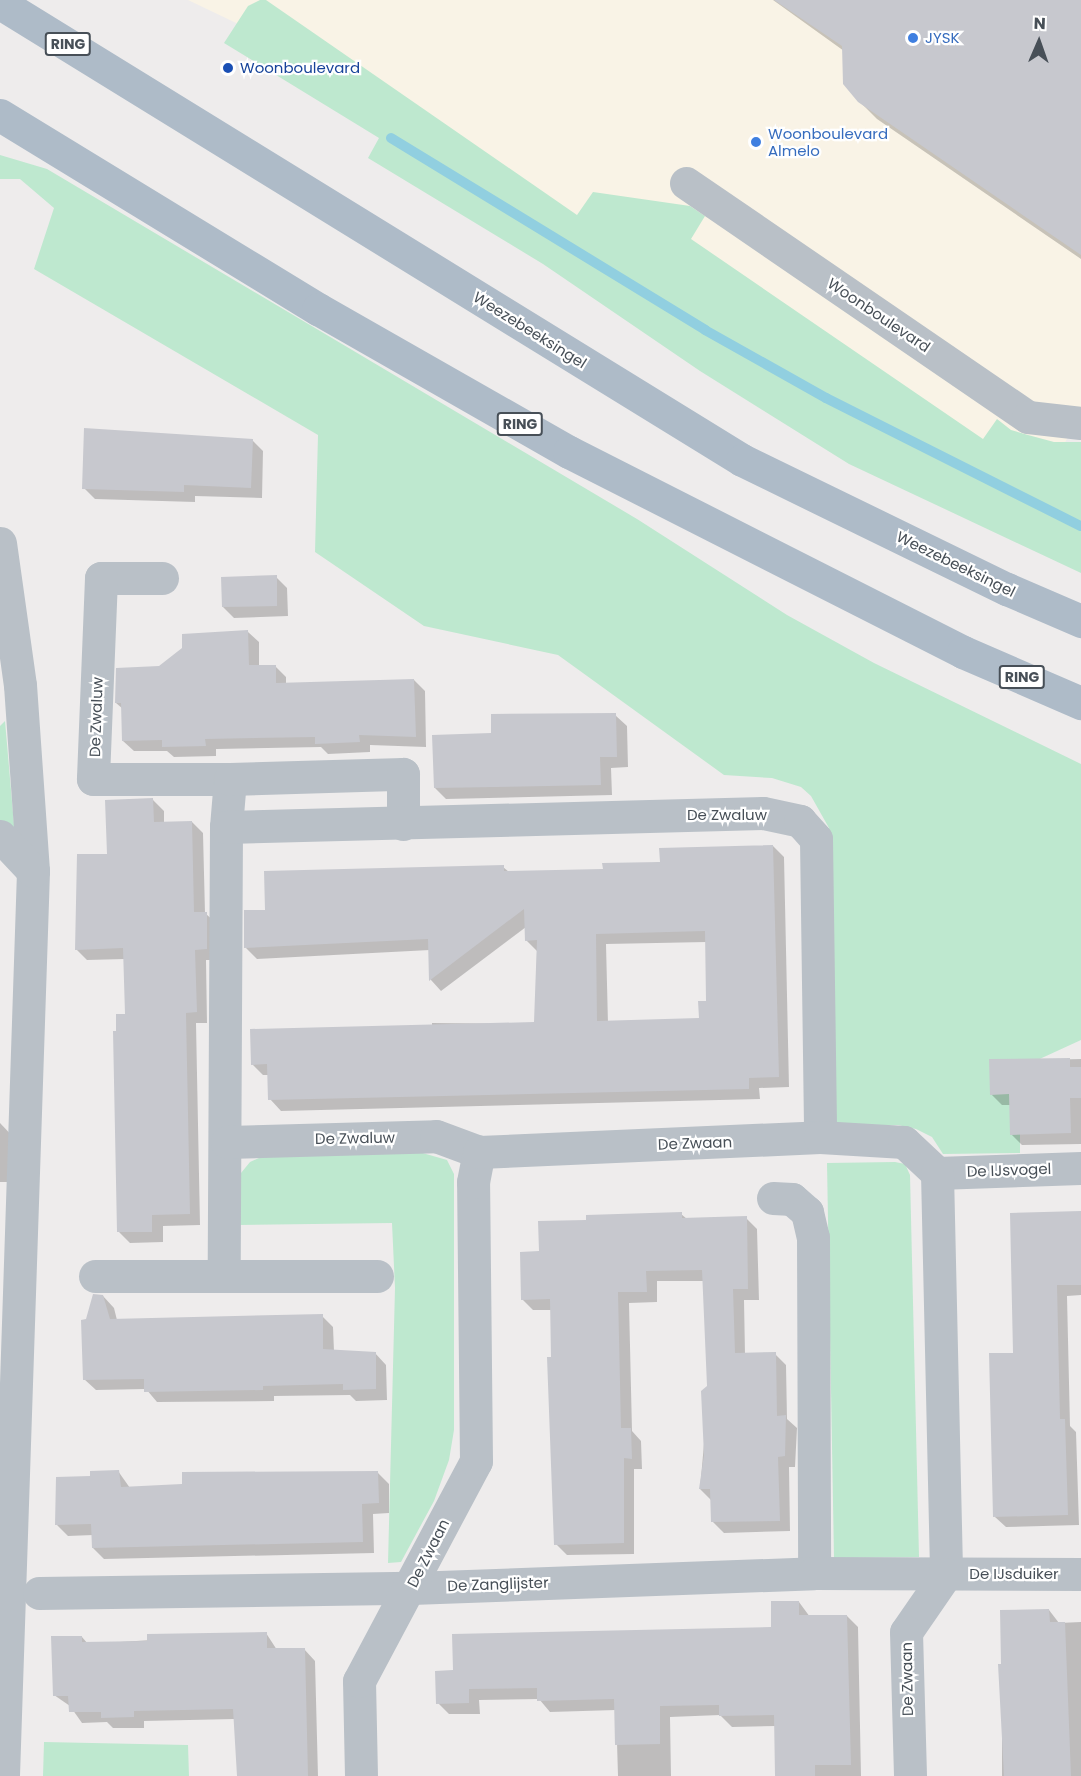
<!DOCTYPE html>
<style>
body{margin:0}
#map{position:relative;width:1081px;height:1776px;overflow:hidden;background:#eeecec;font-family:Poppins,sans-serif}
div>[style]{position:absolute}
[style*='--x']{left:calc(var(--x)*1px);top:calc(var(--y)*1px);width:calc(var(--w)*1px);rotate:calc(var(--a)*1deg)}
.commercial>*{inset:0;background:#f9f3e6}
.green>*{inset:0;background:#bee8cf}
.shadow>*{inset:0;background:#0003}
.stream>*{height:10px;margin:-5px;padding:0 5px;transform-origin:5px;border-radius:5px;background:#91cfe0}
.building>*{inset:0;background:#c7c8ce}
.minor>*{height:33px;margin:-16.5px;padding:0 16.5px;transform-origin:16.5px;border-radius:16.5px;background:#b9c0c7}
.major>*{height:33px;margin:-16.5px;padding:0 16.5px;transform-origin:16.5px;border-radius:16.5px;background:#aebbc8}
.dots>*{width:16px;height:16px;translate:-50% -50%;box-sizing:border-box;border:3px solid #fff;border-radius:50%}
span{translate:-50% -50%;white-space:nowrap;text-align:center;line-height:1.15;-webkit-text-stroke:4.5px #fff;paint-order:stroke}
.shield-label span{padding:2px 4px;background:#fff;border:2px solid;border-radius:4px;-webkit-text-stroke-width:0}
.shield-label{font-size:14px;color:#474f57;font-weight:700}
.shop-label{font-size:15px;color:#366cbe}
.left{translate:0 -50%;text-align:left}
.transit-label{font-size:15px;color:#164399}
.street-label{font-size:15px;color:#474f57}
.north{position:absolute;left:1009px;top:12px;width:60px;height:60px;-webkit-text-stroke:4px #fff;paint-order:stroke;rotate:2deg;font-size:16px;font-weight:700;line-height:24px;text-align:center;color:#474f57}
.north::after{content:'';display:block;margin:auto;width:21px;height:27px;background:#474f57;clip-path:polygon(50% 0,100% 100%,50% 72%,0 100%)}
</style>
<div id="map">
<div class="commercial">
<i style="clip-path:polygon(188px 0,1081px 0,1081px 412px,1049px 473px,980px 460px,280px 44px)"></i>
</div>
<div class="green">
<i style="clip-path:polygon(260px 0,266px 0,577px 215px,593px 192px,690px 206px,705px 216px,691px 239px,983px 439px,997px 419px,1011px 430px,1028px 435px,1054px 442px,1081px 442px,1081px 573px,849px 464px,700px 371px,543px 264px,368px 158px,379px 138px,224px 43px,248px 6px)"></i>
<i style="clip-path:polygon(0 155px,47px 169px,637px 519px,787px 615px,874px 663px,1081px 764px,1081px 1040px,1020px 1068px,1020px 1153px,943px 1154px,932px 1137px,916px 1129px,898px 1125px,831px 1127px,829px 828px,811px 796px,801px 787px,772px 778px,724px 775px,558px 655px,424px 626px,315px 552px,318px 435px,34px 269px,54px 208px,20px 179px,0 179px)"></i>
<i style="clip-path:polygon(5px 721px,15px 836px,0 821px,0 726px)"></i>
<i style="clip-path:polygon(272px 1152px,419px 1152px,447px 1160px,454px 1174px,454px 1430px,449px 1460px,434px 1501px,401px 1562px,388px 1563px,395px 1288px,392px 1223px,238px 1225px,241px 1173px,250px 1162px)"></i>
<i style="clip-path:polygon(895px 1162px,905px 1164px,910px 1175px,919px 1557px,834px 1558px,827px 1163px)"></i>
<i style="clip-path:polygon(44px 1742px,188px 1745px,189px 1776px,43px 1776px)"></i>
</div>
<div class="shadow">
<i style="clip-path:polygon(773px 0,1081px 0,1081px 259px,877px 119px,859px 101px,844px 51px)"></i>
<i style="clip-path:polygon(252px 440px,263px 451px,262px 498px,195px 496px,195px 502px,95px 499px,84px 488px)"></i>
<i style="clip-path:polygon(276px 577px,287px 588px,288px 616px,234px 618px,223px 607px)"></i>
<i style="clip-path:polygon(248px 632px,259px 642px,259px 666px,275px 666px,286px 677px,286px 684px,414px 680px,425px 691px,426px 747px,370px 745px,370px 752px,328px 754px,321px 747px,216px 749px,216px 756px,174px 757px,167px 751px,134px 751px,123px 741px,123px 709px,116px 703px,159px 668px)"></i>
<i style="clip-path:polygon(615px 715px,627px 726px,628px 767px,611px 768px,612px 795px,446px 799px,435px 788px,493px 734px)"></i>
<i style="clip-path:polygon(153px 800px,164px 811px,164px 823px,192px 822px,203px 833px,205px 913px,217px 924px,217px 960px,206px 960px,207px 1023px,196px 1023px,200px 1225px,163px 1226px,163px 1242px,130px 1243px,119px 1232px,118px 1033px,127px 1015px,125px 959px,87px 960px,76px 949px,108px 855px)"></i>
<i style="clip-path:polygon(evenodd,773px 846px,784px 857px,789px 1087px,759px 1088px,760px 1099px,281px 1111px,270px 1099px,269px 1075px,263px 1075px,252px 1064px,432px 1026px,432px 1023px,536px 1024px,537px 951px,526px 940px,526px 927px,441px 991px,431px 980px,430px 950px,257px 959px,246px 948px,266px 911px,503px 867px,509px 872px,604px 870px,773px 846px,707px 942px,707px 1003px,700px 1019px,608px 1023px,606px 944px,707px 942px)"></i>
<i style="clip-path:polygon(1081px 1059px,1081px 1144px,1022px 1145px,1011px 1134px,1010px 1105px,1002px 1105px,991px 1094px,991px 1061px)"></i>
<i style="clip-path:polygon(0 1123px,18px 1142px,17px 1182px,0 1182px)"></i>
<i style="clip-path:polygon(1081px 1213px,1081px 1295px,1067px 1296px,1070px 1426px,1076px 1432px,1079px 1525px,1006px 1527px,995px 1517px,1015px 1354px)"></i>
<i style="clip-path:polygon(681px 1214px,687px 1219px,746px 1218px,757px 1229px,759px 1300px,744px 1300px,745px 1354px,775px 1354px,786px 1365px,787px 1419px,797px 1428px,795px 1467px,789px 1467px,790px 1531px,724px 1533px,712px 1521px,712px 1501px,700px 1489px,709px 1387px,704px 1281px,657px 1281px,657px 1302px,629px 1303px,632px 1431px,641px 1441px,642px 1469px,634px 1469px,634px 1554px,567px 1555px,556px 1544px,552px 1310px,533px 1310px,522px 1299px,541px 1253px,588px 1221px)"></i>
<i style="clip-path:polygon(103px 1296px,114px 1308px,117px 1320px,322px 1316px,333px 1327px,334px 1351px,375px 1353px,386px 1365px,387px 1400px,356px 1401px,350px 1395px,274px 1396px,274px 1401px,157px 1402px,146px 1389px,96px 1390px,84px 1379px,88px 1321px)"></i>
<i style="clip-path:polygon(118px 1471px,130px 1488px,378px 1473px,389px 1484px,389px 1513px,373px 1514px,374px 1553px,104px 1559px,93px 1548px,93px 1535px,68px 1536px,57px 1525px,92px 1478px)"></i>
<i style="clip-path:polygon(799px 1602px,810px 1617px,847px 1616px,858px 1627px,861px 1776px,776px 1776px,776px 1726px,732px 1727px,720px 1715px,670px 1717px,671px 1776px,618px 1776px,616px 1710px,550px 1712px,539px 1699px,479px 1700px,480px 1714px,449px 1714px,438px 1703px,454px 1671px,773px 1628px)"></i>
<i style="clip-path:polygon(1049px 1610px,1059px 1623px,1081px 1622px,1081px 1776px,1002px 1776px,1002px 1611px)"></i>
<i style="clip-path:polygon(266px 1633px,277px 1650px,304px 1649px,315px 1661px,318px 1776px,238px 1776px,235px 1719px,144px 1721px,144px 1728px,113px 1728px,107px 1722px,82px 1723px,70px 1706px,54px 1695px,82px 1637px,88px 1644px)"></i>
</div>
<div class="stream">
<i style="--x:391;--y:138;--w:368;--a:31.4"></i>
<i style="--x:705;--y:330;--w:139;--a:29.3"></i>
<i style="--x:826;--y:398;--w:285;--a:26.7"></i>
</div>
<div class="building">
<i style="clip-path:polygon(774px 0,1081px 0,1081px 255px,858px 102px,843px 84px,842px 46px)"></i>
<i style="clip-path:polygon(84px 428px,253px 439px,251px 488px,184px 485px,184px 492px,82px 489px)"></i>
<i style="clip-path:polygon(277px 575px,277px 606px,222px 607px,221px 577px)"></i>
<i style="clip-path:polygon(248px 630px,249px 665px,276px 665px,276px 683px,414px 679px,416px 737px,359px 735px,360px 742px,315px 744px,315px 737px,205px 739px,206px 746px,162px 747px,162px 740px,122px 741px,121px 703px,115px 703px,116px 668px,159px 666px,182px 648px,182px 634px)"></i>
<i style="clip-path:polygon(616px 713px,617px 757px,600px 757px,601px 785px,434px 788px,432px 735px,491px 733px,491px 714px)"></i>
<i style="clip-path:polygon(153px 798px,154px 822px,192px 821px,194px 912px,207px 912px,207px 949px,195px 950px,197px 1012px,186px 1013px,190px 1214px,152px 1215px,152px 1232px,117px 1232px,113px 1031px,116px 1031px,116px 1014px,125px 1014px,123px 948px,75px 950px,77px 854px,107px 854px,105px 800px)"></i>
<i style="clip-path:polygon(evenodd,773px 845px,779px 1077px,749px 1078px,749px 1089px,268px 1100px,267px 1064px,251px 1065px,250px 1029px,534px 1022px,537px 940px,525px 941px,524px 909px,429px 981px,428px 939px,244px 948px,244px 910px,265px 910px,264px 871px,504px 865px,504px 871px,603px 869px,602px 863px,660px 862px,659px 848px,773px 845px,705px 931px,706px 1001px,698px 1001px,699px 1018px,597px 1021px,596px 934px,705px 931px)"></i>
<i style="clip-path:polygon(1070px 1058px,1070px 1067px,1081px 1067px,1081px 1098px,1070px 1098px,1071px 1133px,1010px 1135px,1009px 1094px,990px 1095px,989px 1059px)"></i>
<i style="clip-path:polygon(1081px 1211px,1081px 1285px,1057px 1285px,1060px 1419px,1065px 1419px,1068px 1515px,993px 1517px,989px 1353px,1013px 1353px,1010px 1213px)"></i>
<i style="clip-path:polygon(682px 1212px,682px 1218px,747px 1216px,748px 1289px,733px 1289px,735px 1353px,776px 1352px,777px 1416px,786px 1415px,785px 1456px,778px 1457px,780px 1521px,711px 1522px,710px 1489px,699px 1489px,704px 1455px,701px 1391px,707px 1386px,702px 1270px,646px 1271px,647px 1292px,618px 1292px,621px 1428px,631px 1428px,632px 1459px,624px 1458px,624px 1543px,554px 1545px,547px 1357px,551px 1357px,550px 1299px,521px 1300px,520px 1252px,539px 1251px,538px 1221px,586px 1220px,586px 1215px)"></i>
<i style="clip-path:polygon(93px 1294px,103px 1295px,110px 1319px,323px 1314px,323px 1349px,376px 1352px,376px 1389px,343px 1390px,343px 1384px,263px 1386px,263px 1390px,144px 1392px,144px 1379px,83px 1380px,81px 1320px,86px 1319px)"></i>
<i style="clip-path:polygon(119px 1470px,121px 1487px,182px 1484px,182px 1472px,378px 1471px,379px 1503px,362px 1504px,363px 1542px,92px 1548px,91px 1524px,55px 1525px,56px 1477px,90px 1476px,90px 1471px)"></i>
<i style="clip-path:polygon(771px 1601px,799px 1601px,799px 1615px,847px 1615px,851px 1765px,815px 1765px,815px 1776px,775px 1776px,774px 1715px,719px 1716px,719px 1705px,660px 1706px,660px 1744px,615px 1745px,614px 1699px,537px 1701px,537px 1688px,469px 1689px,469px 1703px,436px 1704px,435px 1671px,453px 1670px,452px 1634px,771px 1627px)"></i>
<i style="clip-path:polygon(1049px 1609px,1050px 1622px,1065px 1622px,1071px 1776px,1004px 1776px,998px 1664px,1001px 1664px,1000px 1610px)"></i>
<i style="clip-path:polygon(267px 1632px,267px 1648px,305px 1648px,308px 1776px,237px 1776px,233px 1709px,134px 1711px,134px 1717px,101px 1718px,101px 1712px,69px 1712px,68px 1696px,53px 1696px,51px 1636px,82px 1636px,82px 1642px,147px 1641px,147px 1634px)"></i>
</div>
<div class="minor">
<i style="--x:686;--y:183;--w:414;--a:34.4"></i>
<i style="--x:1028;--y:417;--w:53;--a:6.5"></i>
<i style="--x:0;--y:543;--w:143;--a:82"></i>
<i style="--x:20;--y:685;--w:186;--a:86"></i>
<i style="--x:33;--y:871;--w:905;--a:91.9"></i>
<i style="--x:162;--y:578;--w:61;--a:180"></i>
<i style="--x:101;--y:578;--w:201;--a:92.3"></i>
<i style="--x:93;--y:779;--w:137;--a:0"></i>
<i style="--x:230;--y:779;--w:48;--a:94.8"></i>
<i style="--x:226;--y:827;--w:449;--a:90.3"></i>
<i style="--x:230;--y:779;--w:173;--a:-1.7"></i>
<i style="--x:403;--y:774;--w:50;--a:90"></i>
<i style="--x:226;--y:827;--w:537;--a:-1.49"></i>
<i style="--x:763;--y:813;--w:38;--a:12"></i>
<i style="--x:800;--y:821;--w:24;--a:48"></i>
<i style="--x:816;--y:839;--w:298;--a:89.2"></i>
<i style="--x:0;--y:836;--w:48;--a:46.7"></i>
<i style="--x:227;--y:1142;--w:209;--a:-1.6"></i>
<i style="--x:436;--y:1136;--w:46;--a:20.4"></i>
<i style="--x:937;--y:1173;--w:144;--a:-2"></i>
<i style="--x:773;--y:1198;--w:19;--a:3"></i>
<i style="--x:792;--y:1199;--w:20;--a:41"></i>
<i style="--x:807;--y:1212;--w:26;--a:77"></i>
<i style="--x:813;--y:1237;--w:336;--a:89.8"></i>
<i style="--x:95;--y:1276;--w:282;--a:0"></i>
<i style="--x:39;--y:1593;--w:372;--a:-0.8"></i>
<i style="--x:411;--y:1588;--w:403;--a:-2.1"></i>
<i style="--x:814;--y:1573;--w:267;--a:0.2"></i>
<i style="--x:361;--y:1776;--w:95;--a:-91.2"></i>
<i style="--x:359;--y:1681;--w:249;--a:-62"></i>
<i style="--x:476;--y:1461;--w:279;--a:-90.6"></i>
<i style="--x:473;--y:1182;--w:31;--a:-79"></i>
<i style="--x:479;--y:1152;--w:341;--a:-2.5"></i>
<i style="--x:820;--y:1137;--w:84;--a:3.4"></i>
<i style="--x:904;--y:1142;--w:45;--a:43.2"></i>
<i style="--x:937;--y:1173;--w:401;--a:88.7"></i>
<i style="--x:946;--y:1574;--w:70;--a:124.6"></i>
<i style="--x:906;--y:1632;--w:144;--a:88.4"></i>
</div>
<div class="major">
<i style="--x:0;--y:3;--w:871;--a:31.63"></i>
<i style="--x:742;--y:460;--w:295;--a:26"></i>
<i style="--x:1007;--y:589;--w:81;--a:23.4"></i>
<i style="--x:0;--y:115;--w:373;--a:31.4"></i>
<i style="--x:318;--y:309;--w:289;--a:29.7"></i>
<i style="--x:569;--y:452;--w:442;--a:26.9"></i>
<i style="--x:963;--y:652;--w:129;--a:23.4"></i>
</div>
<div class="dots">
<i style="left:913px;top:38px;background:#3f7fe0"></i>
<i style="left:228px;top:68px;background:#1a4fb4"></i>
<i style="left:756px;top:142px;background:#3f7fe0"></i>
</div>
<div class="shield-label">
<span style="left:68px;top:44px">RING</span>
<span style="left:520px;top:424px">RING</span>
<span style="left:1022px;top:677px">RING</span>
</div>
<div class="shop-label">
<span class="left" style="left:925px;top:38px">JYSK</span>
<span class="left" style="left:768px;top:142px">Woonboulevard<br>Almelo</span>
</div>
<div class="transit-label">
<span class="left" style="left:240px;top:68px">Woonboulevard</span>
</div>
<div class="street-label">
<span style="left:879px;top:315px;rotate:34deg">Woonboulevard</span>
<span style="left:530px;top:330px;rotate:32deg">Weezebeeksingel</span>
<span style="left:956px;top:564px;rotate:26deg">Weezebeeksingel</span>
<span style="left:96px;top:717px;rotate:-88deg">De Zwaluw</span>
<span style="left:727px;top:815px">De Zwaluw</span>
<span style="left:355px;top:1138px;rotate:-1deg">De Zwaluw</span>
<span style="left:695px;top:1143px;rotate:-2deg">De Zwaan</span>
<span style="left:1009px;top:1170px;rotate:-2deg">De IJsvogel</span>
<span style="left:428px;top:1553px;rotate:-63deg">De Zwaan</span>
<span style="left:1014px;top:1574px">De IJsduiker</span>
<span style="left:498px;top:1584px;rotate:-2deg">De Zanglijster</span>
<span style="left:907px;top:1679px;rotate:-91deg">De Zwaan</span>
</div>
<div class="north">N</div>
</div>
